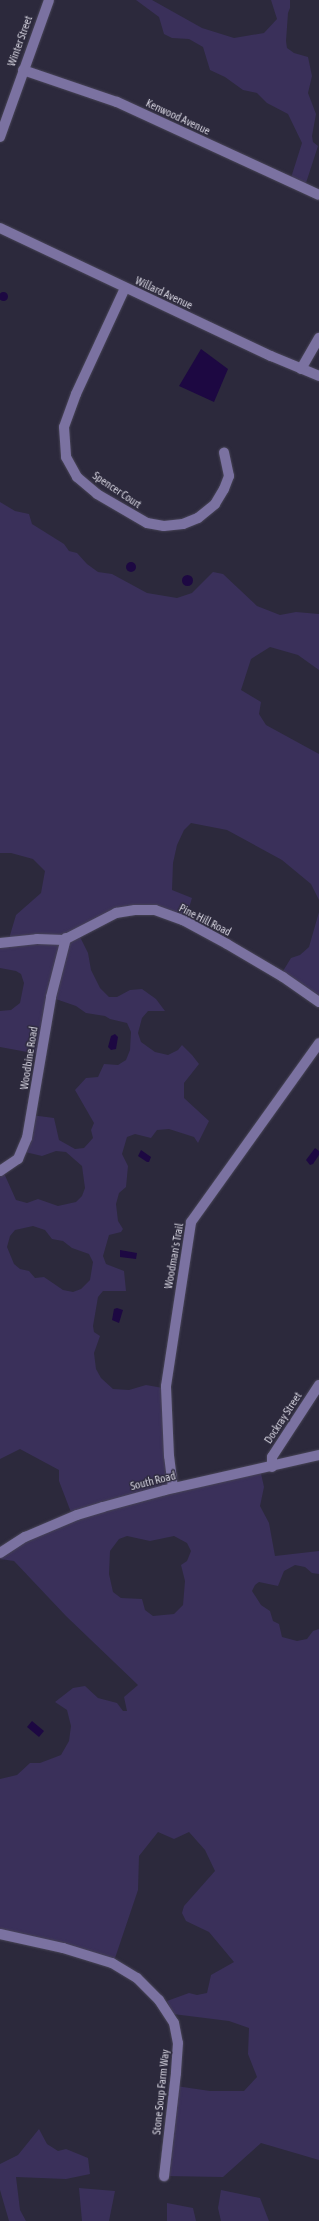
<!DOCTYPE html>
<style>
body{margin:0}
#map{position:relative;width:319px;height:2221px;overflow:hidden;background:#2c293c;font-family:"Asap Condensed",sans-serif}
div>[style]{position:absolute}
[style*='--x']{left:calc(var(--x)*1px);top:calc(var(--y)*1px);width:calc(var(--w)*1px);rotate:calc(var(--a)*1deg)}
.green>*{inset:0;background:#3a305a}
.water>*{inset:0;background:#1d0842}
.round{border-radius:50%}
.roads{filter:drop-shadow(0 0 1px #474456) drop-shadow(0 0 1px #474456)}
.minor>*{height:10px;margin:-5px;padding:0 5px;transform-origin:5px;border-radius:5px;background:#7b72a1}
span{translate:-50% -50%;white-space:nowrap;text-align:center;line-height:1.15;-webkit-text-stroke:3px #2c293c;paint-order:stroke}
.street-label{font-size:11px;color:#d4d2de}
</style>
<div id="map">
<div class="green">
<i style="clip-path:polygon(136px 0,152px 0,202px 28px,234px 38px,264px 33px,277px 19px,271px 0,290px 0,290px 8px,288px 13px,286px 41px,287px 48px,294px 53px,308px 57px,312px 76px,308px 93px,316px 114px,312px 136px,313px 142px,318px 146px,305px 186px,290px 181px,302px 143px,288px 114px,267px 103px,257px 93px,243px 90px,225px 77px,210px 70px,203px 47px,189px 39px,172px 38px,164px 34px,159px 17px)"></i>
<i style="clip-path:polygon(evenodd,0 502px,15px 511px,29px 514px,32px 524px,64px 544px,69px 551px,77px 553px,87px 564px,98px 572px,112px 574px,147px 593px,177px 598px,192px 593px,213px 572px,223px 574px,257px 606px,280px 615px,296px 612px,319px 614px,319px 670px,298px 655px,270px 647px,251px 659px,241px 690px,261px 702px,259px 714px,266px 725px,319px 754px,319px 900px,311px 884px,282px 860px,227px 830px,191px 823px,184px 830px,177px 845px,173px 863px,172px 890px,192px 898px,185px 921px,138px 910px,77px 931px,88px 953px,91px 970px,100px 988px,109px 997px,117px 997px,130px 990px,142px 989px,156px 999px,165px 1011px,148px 1011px,142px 1018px,138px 1033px,141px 1042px,155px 1052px,168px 1055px,178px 1050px,182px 1045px,192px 1055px,199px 1064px,184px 1083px,184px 1098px,209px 1121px,198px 1143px,194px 1137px,169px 1129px,157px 1130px,151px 1138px,135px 1134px,127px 1137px,122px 1154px,128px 1166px,126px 1187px,119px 1193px,116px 1204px,118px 1221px,123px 1229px,121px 1232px,109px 1235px,103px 1256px,106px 1264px,124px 1271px,126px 1291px,103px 1291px,98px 1297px,93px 1326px,94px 1332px,100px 1336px,94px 1353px,96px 1369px,101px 1378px,113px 1389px,129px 1390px,146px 1385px,163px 1388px,171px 1486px,260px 1469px,264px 1487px,260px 1506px,269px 1523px,275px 1556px,319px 1551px,319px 1574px,312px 1573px,305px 1567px,295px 1565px,284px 1571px,278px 1586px,259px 1582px,255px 1585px,252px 1591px,261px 1605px,270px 1611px,273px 1621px,279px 1624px,282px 1637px,297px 1641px,307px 1639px,313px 1631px,319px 1629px,319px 2160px,261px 2143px,223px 2177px,165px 2176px,176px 2086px,210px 2091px,244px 2091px,257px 2077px,248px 2054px,249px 2028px,229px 2021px,173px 2014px,167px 2001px,189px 1993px,197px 1995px,207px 1993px,211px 1975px,234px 1962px,209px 1932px,186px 1921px,182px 1913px,184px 1906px,215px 1871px,205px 1850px,189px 1832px,174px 1839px,158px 1832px,139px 1856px,138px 1890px,112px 1967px,0 1934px,0 1779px,17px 1775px,30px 1763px,40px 1763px,61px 1755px,69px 1741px,71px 1726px,67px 1710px,55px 1702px,73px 1688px,85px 1686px,98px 1698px,117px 1703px,123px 1711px,127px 1711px,124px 1697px,138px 1685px,66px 1616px,14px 1561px,0 1559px,0 1551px,72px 1515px,59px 1481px,59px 1470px,20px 1449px,0 1459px,0 1170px,3px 1171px,16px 1200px,27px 1203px,38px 1199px,58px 1206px,76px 1202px,82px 1196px,85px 1188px,82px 1166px,66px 1152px,56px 1151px,42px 1156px,21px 1151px,31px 1115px,54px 1118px,59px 1140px,75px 1149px,84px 1148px,93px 1138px,91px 1130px,94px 1123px,75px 1090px,86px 1078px,98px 1077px,104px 1064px,118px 1065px,126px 1060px,130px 1050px,131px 1032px,127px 1023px,110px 1019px,105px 1016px,86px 1013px,76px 1006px,50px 997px,38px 1054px,0 1047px,0 1011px,11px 1010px,20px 1003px,24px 983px,21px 974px,16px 971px,0 968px,0 942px,8px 942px,16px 915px,41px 893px,45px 871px,33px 859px,11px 853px,0 853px,0 502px,33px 1226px,45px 1230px,52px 1239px,63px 1241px,72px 1248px,89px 1254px,93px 1262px,90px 1280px,81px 1289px,73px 1292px,63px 1290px,44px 1277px,35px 1278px,29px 1271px,20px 1269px,14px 1264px,7px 1247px,10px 1236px,15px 1230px,33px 1226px,0 502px,127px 1536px,150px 1541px,174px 1536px,187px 1543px,191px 1551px,187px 1561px,181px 1565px,185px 1581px,183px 1605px,174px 1614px,153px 1616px,145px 1610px,142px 1599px,121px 1598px,113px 1592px,109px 1574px,110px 1551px,119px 1539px,127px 1536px)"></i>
<i style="clip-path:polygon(319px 912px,319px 1003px,280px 976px,291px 958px,300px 955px,309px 947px)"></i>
<i style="clip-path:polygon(39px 2129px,47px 2144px,58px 2151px,66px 2149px,88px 2158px,90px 2174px,66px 2179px,16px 2177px,20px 2210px,26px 2221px,9px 2221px,0 2190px,0 2164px,18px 2155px)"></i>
<i style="clip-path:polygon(79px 2188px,115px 2191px,109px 2221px,82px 2221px)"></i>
<i style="clip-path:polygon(221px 2190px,260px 2198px,269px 2221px,221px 2221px,218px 2208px)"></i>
<i style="clip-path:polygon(167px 2203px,193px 2208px,196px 2221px,167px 2221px)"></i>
</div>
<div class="water">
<i class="round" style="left:-1.5px;top:291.5px;width:9px;height:9px"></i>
<i style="clip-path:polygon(201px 349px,228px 369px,214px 402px,179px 386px)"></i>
<i class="round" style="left:126px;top:562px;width:10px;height:10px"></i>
<i class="round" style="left:181.5px;top:574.5px;width:11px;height:11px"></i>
<i style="clip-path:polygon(115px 1034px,118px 1037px,116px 1049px,111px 1050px,108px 1047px,111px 1036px)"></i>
<i style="clip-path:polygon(315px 1148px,319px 1151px,319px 1155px,313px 1164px,310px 1165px,306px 1160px)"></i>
<i style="clip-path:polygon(141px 1150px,151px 1157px,149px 1162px,147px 1162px,138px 1156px)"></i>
<i style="clip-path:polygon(120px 1250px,137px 1253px,136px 1259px,120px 1257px)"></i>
<i style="clip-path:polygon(117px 1308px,123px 1310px,119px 1323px,112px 1320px,114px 1309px)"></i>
<i style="clip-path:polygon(32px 1721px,44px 1731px,39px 1737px,27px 1727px)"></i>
</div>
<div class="roads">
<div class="minor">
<i style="--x:23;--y:70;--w:99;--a:18.8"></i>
<i style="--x:117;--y:102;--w:222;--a:24.7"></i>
<i style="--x:0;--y:137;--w:145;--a:-70.3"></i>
<i style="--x:0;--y:228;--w:300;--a:25.3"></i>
<i style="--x:271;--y:356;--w:52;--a:22.6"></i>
<i style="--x:125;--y:288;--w:117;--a:114.8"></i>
<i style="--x:76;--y:394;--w:35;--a:110"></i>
<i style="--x:64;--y:427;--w:30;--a:86"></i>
<i style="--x:66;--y:457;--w:23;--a:61"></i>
<i style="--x:77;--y:477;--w:26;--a:40"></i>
<i style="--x:97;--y:494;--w:58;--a:30.1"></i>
<i style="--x:147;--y:523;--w:17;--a:10"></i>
<i style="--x:164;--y:526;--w:19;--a:-6"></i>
<i style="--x:183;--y:524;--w:16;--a:-22"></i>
<i style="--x:198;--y:518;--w:22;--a:-39"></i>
<i style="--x:215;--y:504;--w:17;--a:-59"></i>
<i style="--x:224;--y:489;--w:14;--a:-69"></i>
<i style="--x:229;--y:476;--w:24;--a:-102"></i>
<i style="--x:301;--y:369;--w:36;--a:-60"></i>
<i style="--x:0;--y:943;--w:37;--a:-6"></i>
<i style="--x:37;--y:939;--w:27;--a:2"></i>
<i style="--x:64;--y:940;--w:59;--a:-27.4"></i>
<i style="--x:116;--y:913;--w:19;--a:-9"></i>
<i style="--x:135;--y:910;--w:20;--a:0"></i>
<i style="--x:155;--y:910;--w:30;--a:20"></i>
<i style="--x:183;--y:920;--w:50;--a:28.6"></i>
<i style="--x:227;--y:944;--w:65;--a:30.5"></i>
<i style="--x:283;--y:977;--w:44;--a:34.8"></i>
<i style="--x:0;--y:1171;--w:22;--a:-34"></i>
<i style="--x:18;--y:1159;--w:23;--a:-67"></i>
<i style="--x:27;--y:1138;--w:143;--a:-80.3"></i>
<i style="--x:51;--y:997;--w:61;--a:-75.7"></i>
<i style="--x:272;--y:1467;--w:10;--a:-90"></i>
<i style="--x:272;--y:1457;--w:86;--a:-56.9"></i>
<i style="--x:173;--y:1488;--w:32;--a:-97"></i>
<i style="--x:169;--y:1456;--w:70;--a:-92.5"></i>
<i style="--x:166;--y:1386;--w:166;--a:-81.3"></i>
<i style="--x:191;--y:1222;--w:220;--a:-54.4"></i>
<i style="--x:0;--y:1553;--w:30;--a:-33"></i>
<i style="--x:25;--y:1537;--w:56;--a:-22.9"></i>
<i style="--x:77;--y:1515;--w:27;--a:-17"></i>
<i style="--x:103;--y:1507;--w:64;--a:-15.3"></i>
<i style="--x:165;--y:1490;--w:158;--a:-12.8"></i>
<i style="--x:0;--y:1934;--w:65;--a:12.5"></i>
<i style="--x:63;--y:1948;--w:51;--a:17"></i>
<i style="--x:112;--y:1963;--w:29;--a:31"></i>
<i style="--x:137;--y:1978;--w:31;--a:45"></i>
<i style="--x:159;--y:2000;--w:27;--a:57"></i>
<i style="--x:174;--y:2023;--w:20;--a:79"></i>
<i style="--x:178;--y:2043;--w:30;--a:94"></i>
<i style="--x:176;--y:2073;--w:104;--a:96.6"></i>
</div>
</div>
<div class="street-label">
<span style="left:20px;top:41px;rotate:-70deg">Winter Street</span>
<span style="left:178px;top:117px;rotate:25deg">Kenwood Avenue</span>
<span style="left:164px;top:293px;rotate:25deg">Willard Avenue</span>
<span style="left:117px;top:490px;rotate:34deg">Spencer Court</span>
<span style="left:205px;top:920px;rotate:27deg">Pine Hill Road</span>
<span style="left:29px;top:1058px;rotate:-81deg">Woodbine Road</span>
<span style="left:174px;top:1256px;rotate:-80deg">Woodman's Trail</span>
<span style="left:283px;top:1418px;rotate:-57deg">Dockray Street</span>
<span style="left:153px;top:1481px;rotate:-14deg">South Road</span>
<span style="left:161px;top:2092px;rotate:-84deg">Stone Soup Farm Way</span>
</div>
</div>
